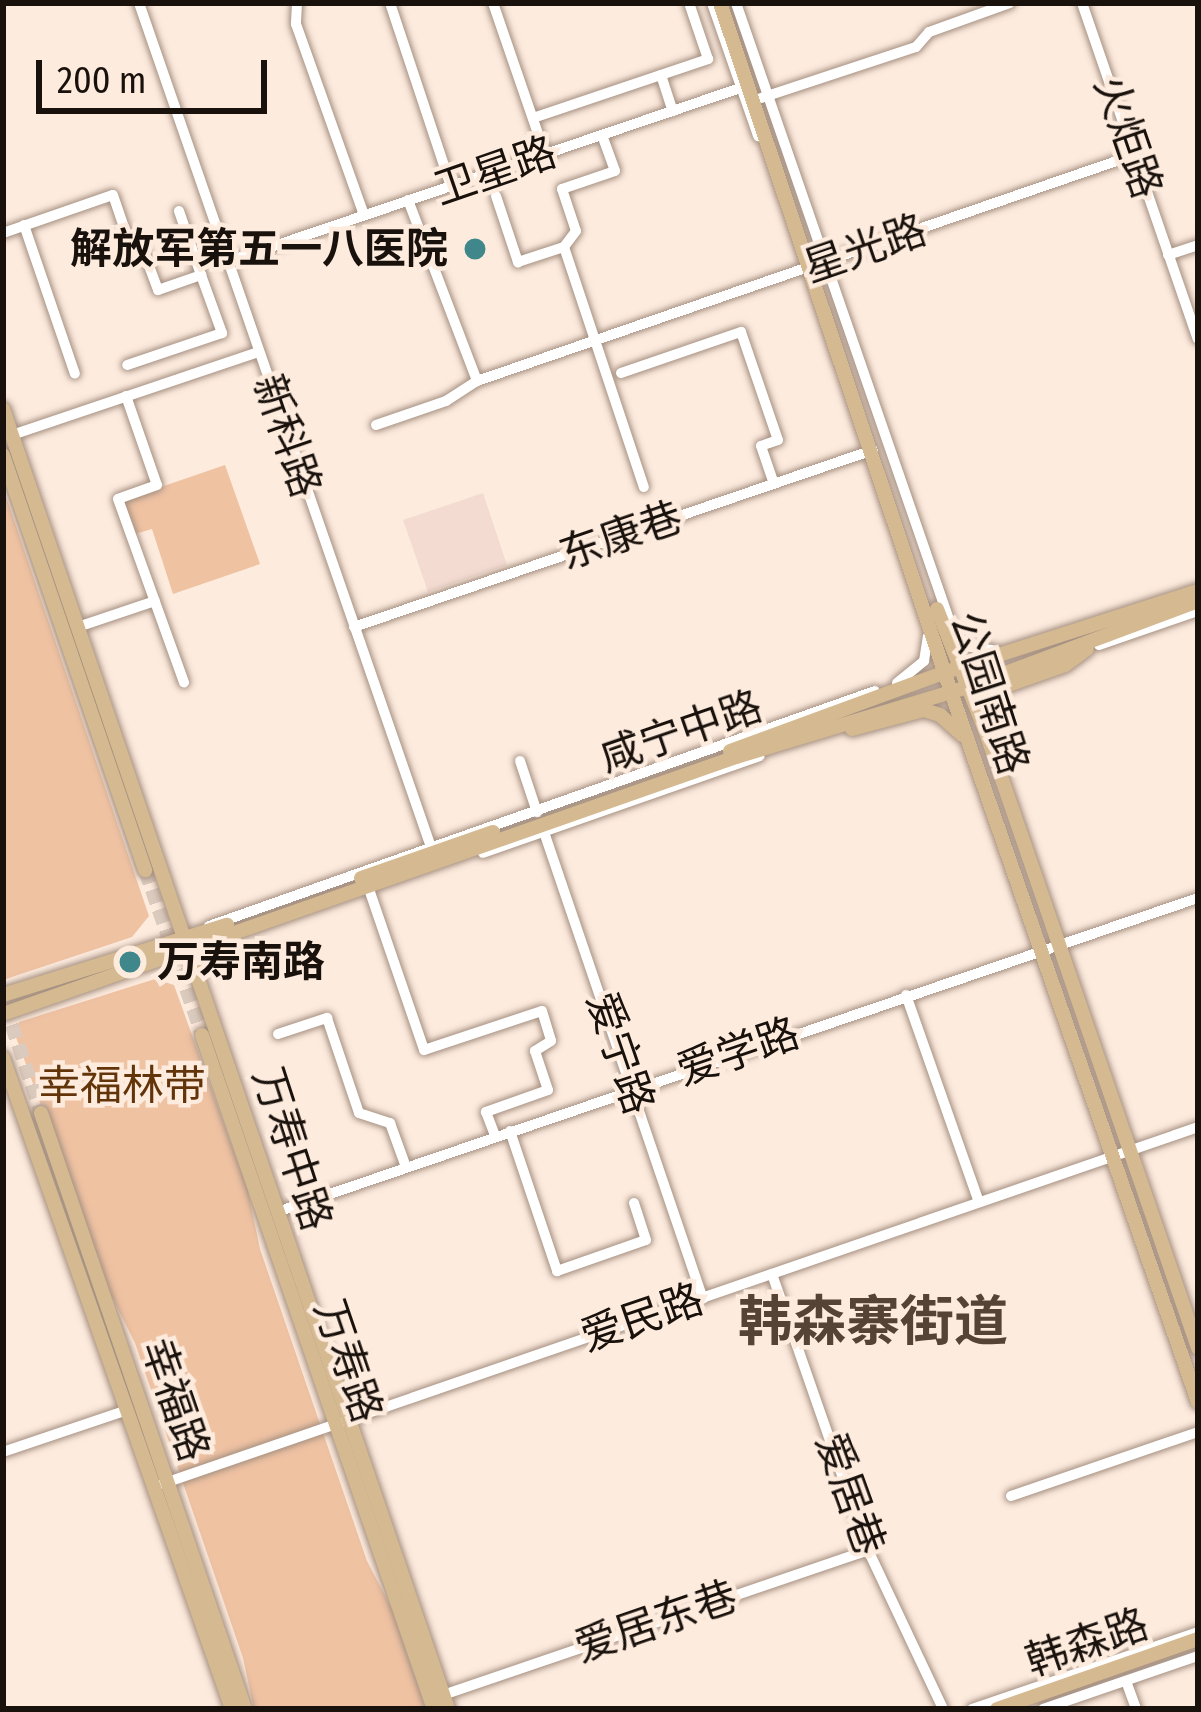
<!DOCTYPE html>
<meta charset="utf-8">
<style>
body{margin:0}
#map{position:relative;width:1201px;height:1712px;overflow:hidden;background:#fdebde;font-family:"Fira Sans Condensed","Noto Sans SC",sans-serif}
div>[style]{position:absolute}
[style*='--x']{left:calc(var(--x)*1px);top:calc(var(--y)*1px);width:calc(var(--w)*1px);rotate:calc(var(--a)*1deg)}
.medical>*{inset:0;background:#f4dbd2}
.green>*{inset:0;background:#efc2a2}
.major-tunnel>*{height:14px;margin-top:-7px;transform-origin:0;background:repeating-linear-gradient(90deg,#dbcabe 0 14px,transparent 0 21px)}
.roads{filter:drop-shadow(0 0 3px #a59081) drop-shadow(0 0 3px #a59081)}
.minor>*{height:10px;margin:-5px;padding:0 5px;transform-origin:5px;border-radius:5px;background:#fff}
.major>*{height:14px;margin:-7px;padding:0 7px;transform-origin:7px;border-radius:7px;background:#d5b991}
.dots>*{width:33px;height:33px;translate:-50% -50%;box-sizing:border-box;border:6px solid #fdebde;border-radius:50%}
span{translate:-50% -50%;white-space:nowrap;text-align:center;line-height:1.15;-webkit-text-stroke:9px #fdebde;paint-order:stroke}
.street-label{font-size:42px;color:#19110c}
.poi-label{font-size:42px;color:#19110c;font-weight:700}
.right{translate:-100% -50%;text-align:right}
.left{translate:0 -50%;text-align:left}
.park-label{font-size:42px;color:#63340a}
.district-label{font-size:54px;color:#554336;font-weight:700}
.frame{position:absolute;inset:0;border:6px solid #19110c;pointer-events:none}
.scale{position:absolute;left:36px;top:60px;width:231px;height:54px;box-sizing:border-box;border:6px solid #19110c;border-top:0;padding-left:15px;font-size:36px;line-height:42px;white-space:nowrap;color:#19110c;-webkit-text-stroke:9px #fdebde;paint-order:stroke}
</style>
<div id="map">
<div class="medical">
<i style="clip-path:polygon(483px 493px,507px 565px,428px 592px,403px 520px)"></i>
</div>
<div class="green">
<i style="clip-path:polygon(225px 465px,260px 564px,173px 594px,152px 529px,135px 534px,123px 500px)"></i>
<i style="clip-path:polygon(3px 488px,149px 916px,132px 937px,3px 980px)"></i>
<i style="clip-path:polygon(155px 979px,174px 985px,248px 1191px,260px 1249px,367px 1561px,391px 1607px,426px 1709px,254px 1709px,243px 1658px,135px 1343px,111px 1295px,14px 1032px,19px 1022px)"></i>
</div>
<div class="major-tunnel">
<i style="--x:145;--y:870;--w:175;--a:70.9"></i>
<i style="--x:5;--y:1005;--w:114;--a:71.6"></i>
</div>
<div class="roads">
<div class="minor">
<i style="--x:139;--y:3;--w:906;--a:70.92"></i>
<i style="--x:297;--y:3;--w:21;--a:93"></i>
<i style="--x:296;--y:24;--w:203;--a:70.4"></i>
<i style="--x:390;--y:3;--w:193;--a:71.6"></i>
<i style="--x:493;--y:3;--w:160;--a:71"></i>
<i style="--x:712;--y:3;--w:141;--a:70.9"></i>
<i style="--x:736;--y:3;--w:664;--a:70.94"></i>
<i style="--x:953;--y:631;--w:20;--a:49"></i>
<i style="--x:966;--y:646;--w:30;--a:9"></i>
<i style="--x:1082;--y:3;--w:355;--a:71"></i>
<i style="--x:661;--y:75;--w:38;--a:72"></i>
<i style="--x:761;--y:98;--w:163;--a:-18.2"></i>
<i style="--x:916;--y:47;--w:20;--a:-49"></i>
<i style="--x:929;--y:32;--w:86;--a:-19.7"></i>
<i style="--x:533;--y:118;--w:185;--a:-18.6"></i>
<i style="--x:708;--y:59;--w:59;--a:-108.7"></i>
<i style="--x:602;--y:135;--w:38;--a:70"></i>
<i style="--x:615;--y:171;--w:56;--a:161.2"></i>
<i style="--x:562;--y:189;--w:44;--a:71.6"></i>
<i style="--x:576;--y:231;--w:20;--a:127"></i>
<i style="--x:564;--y:247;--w:253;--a:71.6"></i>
<i style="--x:496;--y:196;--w:70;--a:71.6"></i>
<i style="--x:518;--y:262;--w:48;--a:-18.1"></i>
<i style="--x:408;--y:200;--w:194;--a:69.1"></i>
<i style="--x:179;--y:211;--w:68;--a:71"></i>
<i style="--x:24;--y:225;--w:157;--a:71.1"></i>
<i style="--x:3;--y:233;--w:116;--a:-19.1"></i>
<i style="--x:113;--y:195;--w:53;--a:71.2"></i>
<i style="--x:130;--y:245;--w:12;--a:9"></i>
<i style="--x:142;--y:247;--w:46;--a:69.6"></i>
<i style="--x:158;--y:290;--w:46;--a:-19.2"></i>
<i style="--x:201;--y:275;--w:62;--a:70.1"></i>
<i style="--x:222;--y:333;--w:100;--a:161.4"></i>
<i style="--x:1168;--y:255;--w:32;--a:-18"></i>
<i style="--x:227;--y:262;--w:545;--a:-18.73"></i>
<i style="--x:621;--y:373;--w:127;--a:-18.9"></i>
<i style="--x:741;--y:332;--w:114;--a:71.1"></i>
<i style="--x:778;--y:440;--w:18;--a:161"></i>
<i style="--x:761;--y:446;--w:40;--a:71.1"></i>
<i style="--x:126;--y:396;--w:94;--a:70.8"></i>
<i style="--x:157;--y:485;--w:41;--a:160.3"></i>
<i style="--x:118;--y:499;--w:195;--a:70.2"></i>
<i style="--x:376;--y:425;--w:74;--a:-18.9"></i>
<i style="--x:446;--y:401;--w:37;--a:-33"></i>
<i style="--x:477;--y:381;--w:695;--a:-18.98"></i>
<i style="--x:12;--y:435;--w:260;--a:-18.6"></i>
<i style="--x:78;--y:627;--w:81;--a:-18.7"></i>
<i style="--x:354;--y:627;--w:548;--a:-18.83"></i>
<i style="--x:1099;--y:645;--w:105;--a:-19"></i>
<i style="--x:897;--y:683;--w:35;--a:-39"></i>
<i style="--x:924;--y:661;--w:25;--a:-81"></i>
<i style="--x:520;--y:761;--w:54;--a:71.6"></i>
<i style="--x:543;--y:829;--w:496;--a:71.2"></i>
<i style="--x:483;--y:853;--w:293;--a:-19.3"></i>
<i style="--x:370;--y:892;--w:167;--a:71.1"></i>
<i style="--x:424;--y:1050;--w:124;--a:-18.3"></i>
<i style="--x:542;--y:1011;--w:31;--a:73"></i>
<i style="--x:551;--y:1041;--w:19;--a:148"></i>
<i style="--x:535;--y:1051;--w:41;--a:71.6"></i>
<i style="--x:548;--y:1090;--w:66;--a:160.5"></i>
<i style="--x:486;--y:1112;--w:26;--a:69"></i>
<i style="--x:209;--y:926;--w:706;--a:-19.44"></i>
<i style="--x:906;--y:995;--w:219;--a:70.6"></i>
<i style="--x:278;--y:1034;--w:52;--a:-18.1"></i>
<i style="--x:327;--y:1018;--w:100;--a:71.4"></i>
<i style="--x:359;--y:1113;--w:33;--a:18"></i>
<i style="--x:390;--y:1123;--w:47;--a:70"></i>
<i style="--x:510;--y:1131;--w:148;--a:71.4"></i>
<i style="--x:557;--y:1271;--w:94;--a:-19.2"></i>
<i style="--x:646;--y:1240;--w:39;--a:-108"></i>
<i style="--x:280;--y:1211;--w:970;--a:-18.83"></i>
<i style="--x:772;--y:1274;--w:292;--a:70.8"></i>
<i style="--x:868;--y:1550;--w:176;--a:64.7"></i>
<i style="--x:3;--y:1452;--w:131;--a:-18.7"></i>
<i style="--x:162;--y:1484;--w:1096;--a:-19.01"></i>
<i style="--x:1011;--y:1496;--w:198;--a:-18.9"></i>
<i style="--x:1126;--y:1681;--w:30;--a:70"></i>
<i style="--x:443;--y:1695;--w:449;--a:-18.8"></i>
<i style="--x:972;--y:1709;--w:239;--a:-18.8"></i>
<i style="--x:1043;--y:1709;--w:164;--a:-18.9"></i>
</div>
<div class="major">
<i style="--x:720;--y:3;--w:724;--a:71.46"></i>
<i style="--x:950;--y:689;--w:755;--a:70.82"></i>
<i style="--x:3;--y:409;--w:1374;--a:71.1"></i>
<i style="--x:3;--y:455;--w:439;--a:71.1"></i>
<i style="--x:937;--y:609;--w:130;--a:68.4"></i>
<i style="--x:985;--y:730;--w:654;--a:70.98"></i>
<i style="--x:984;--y:725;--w:19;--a:-84"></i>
<i style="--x:986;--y:706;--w:20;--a:-57"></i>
<i style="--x:997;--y:689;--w:72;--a:-19.4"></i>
<i style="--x:1065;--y:665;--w:27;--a:-36"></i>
<i style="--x:852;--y:729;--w:74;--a:-14.8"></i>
<i style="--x:924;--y:710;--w:17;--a:17"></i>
<i style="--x:940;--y:715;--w:30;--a:42"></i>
<i style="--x:730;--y:751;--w:233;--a:-20.1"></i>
<i style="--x:949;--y:671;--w:262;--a:-17.8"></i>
<i style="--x:361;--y:878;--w:140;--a:-19.2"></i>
<i style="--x:3;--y:995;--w:235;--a:-17.4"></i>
<i style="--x:3;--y:1014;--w:777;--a:-19.32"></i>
<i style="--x:736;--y:757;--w:242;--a:-16.8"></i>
<i style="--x:968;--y:687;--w:246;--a:-20.5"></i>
<i style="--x:202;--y:1035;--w:713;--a:71.01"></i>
<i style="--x:3;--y:1058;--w:690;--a:70.62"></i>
<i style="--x:41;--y:1113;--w:630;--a:71.1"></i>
<i style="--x:997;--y:1709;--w:213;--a:-19.2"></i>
</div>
</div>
<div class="dots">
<i style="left:475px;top:249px;background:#3f878b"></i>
<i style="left:130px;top:962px;background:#3f878b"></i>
</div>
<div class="street-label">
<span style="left:1128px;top:137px;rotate:71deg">火炬路</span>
<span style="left:495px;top:171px;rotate:-19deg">卫星路</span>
<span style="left:865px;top:249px;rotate:-19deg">星光路</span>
<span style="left:287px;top:436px;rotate:71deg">新科路</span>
<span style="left:621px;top:536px;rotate:-19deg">东康巷</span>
<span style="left:989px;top:693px;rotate:72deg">公园南路</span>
<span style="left:681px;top:732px;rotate:-19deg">咸宁中路</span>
<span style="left:738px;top:1052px;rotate:-19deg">爱学路</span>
<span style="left:620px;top:1053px;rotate:71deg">爱宁路</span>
<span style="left:292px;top:1149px;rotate:72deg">万寿中路</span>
<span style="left:642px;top:1318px;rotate:-19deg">爱民路</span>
<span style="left:348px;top:1361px;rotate:71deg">万寿路</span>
<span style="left:175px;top:1400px;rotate:71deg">幸福路</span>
<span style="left:850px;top:1494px;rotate:70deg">爱居巷</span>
<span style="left:656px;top:1622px;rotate:-19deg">爱居东巷</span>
<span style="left:1087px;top:1643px;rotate:-19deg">韩森路</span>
</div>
<div class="poi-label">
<span class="right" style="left:448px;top:249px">解放军第五一八医院</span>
<span class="left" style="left:157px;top:962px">万寿南路</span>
</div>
<div class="park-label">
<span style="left:122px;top:1086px">幸福林带</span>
</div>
<div class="district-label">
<span style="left:873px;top:1322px">韩森寨街道</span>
</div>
<div class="frame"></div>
<div class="scale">200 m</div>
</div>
